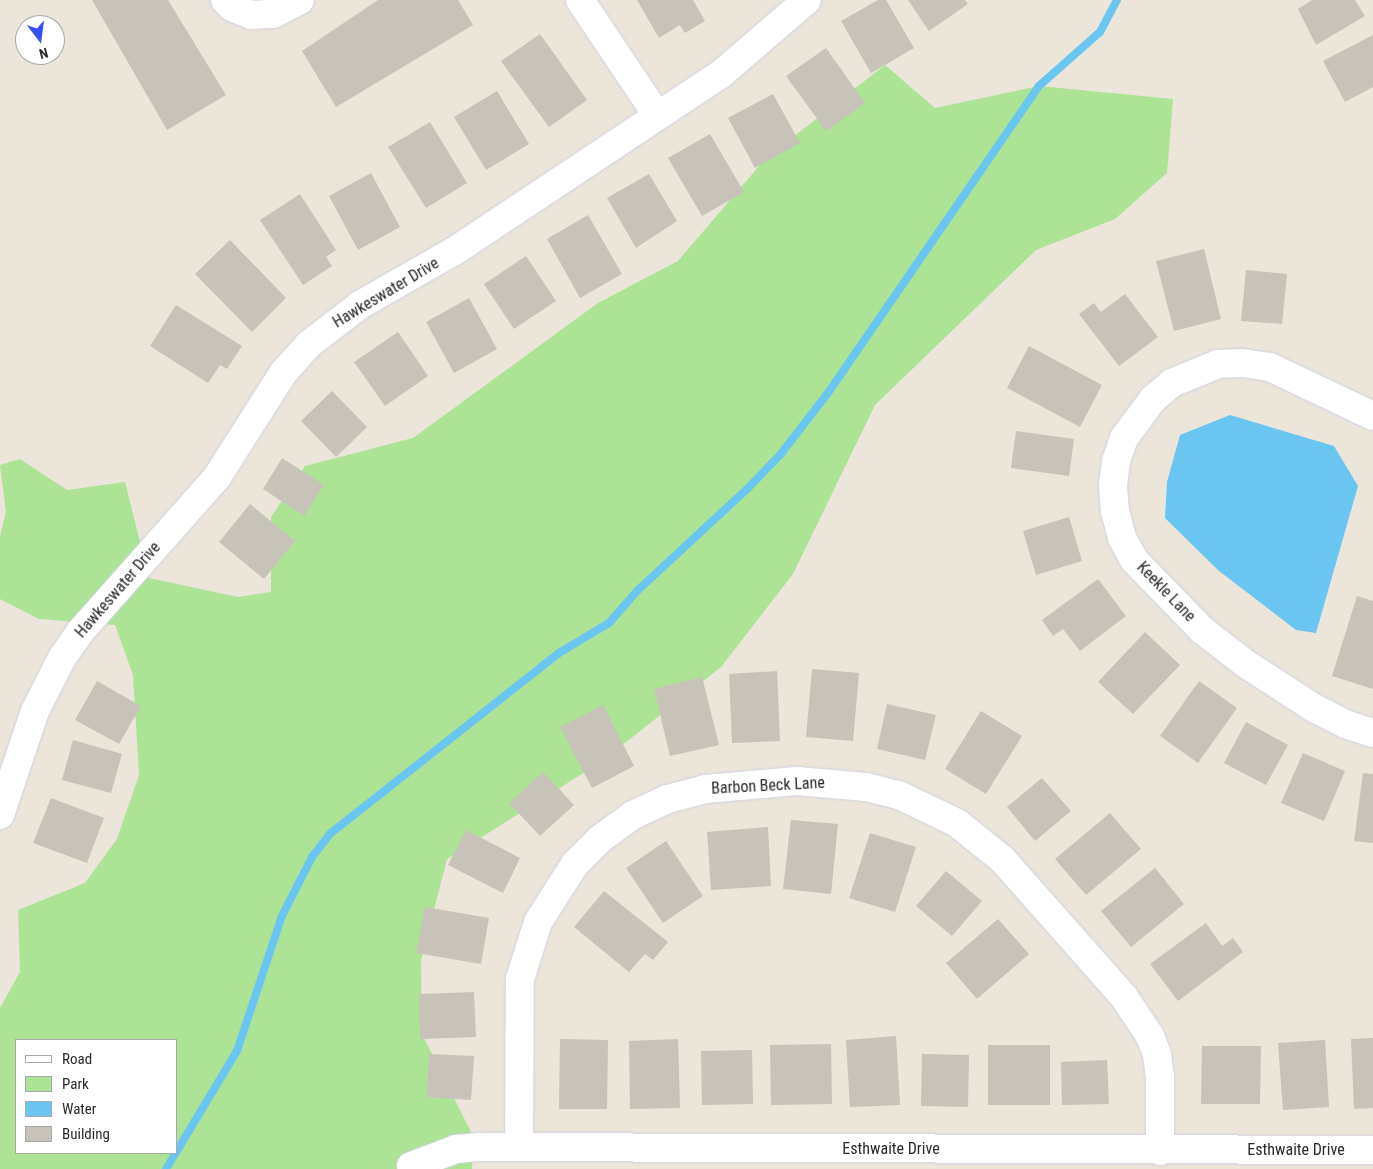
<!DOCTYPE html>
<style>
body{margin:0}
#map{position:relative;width:1373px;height:1169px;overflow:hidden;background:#ebe5da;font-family:"Roboto Condensed",sans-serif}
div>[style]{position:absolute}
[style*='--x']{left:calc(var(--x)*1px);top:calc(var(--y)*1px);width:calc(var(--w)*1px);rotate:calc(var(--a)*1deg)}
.green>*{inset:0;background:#ace395}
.water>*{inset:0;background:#6ac6f0}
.stream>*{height:8px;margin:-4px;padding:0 4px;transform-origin:4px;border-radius:4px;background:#6ac6f0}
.building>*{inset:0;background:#c7c3b9}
.roads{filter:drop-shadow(0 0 1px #cfd2e2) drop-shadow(0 0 1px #cfd2e2)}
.minor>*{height:28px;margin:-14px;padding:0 14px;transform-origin:14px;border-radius:14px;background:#fff}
span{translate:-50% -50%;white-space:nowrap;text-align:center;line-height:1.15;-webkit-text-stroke:4px #fff;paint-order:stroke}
.street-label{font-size:16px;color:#292929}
.legend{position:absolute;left:15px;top:1039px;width:162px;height:115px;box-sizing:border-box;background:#fff;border:1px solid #a9a9a9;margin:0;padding:6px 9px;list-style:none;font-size:15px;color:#292929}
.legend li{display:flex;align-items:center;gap:10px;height:25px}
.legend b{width:25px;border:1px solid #a9a9a9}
.north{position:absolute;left:15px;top:15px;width:50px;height:50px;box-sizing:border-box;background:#fff;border:1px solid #a9a9a9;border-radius:50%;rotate:165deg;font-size:14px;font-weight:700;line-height:20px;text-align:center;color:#292929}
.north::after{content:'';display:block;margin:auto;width:18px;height:22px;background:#3652fc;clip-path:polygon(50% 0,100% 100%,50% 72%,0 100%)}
</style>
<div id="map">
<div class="green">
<i style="clip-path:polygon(evenodd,885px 65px,935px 108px,1039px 86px,1173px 99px,1167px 173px,1115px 219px,1036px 250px,875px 405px,793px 574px,721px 667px,601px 762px,447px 859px,421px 960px,422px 1034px,472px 1134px,472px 1169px,0 1169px,0 1008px,20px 972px,18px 910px,85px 883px,117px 839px,139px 775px,133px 675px,115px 625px,39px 619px,0 599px,0 536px,6px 512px,0 465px,20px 459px,67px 490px,125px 482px,149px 578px,238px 597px,271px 592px,271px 517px,305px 466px,413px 438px,598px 303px,678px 261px,765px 159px,885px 65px,16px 1040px,176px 1040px,176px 1153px,16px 1153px,16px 1040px)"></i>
</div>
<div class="water">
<i style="clip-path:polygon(1230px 415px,1334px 446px,1358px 486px,1316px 633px,1296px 630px,1219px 571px,1165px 518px,1167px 482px,1180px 435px)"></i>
</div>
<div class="stream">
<i style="--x:166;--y:1169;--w:138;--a:-59"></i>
<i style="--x:237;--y:1051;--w:142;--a:-71.6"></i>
<i style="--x:282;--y:916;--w:66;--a:-63"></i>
<i style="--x:312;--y:857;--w:31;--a:-52"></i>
<i style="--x:331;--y:833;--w:290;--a:-38.3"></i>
<i style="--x:559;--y:653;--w:58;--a:-31"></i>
<i style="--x:609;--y:623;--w:44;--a:-48.7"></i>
<i style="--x:638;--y:590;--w:149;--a:-42.8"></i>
<i style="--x:747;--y:489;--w:47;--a:-45.9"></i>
<i style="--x:780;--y:455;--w:78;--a:-52.3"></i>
<i style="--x:828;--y:393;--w:373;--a:-55.5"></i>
<i style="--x:1039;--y:86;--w:81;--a:-41.5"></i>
<i style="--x:1100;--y:32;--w:36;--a:-62"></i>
</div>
<div class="building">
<i style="clip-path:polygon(92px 0,168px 0,226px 95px,167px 130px)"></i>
<i style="clip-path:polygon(378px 0,458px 0,473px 25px,336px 107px,302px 51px)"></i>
<i style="clip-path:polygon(637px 0,693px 0,705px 21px,685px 33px,680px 25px,659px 38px)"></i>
<i style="clip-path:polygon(878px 0,886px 0,914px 48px,871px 73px,841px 21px)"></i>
<i style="clip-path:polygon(908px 0,965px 0,968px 4px,929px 31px)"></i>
<i style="clip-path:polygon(1312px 0,1355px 0,1365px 16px,1316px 45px,1298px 9px)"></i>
<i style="clip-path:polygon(540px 34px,587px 100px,549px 127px,501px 61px)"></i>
<i style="clip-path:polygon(1373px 35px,1373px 87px,1345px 102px,1323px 61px)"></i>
<i style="clip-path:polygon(826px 48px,865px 103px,826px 131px,786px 76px)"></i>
<i style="clip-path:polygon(497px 91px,529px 144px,486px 170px,454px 117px)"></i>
<i style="clip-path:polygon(773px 94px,800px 143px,755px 168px,728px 118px)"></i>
<i style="clip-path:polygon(430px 122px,467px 183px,426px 208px,388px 147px)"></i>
<i style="clip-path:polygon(710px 134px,744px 192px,702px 216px,668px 158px)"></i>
<i style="clip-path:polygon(371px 173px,400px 227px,358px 250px,329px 196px)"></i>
<i style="clip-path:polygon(649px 174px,677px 221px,636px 248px,607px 198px)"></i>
<i style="clip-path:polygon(300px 194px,336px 250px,326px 257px,332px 266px,303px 285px,260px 220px)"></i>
<i style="clip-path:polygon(588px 215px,622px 274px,580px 298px,547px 239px)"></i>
<i style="clip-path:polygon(230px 240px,286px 298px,252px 332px,195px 274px)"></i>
<i style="clip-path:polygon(1204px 249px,1221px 319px,1174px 331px,1156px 261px)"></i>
<i style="clip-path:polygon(526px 256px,556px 301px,514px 329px,484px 284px)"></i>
<i style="clip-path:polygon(1246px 270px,1287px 274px,1282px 324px,1241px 321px)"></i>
<i style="clip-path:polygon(1125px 294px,1158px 337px,1119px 366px,1079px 314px,1094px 303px,1101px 312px)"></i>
<i style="clip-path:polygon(469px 298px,497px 349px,454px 373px,426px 322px)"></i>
<i style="clip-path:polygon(176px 305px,242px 346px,227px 369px,220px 365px,208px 383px,150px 346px)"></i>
<i style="clip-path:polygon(398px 332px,428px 376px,385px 406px,354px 362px)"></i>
<i style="clip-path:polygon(1029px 346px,1102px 385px,1080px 427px,1007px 388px)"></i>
<i style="clip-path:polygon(332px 391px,367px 427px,336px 457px,301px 421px)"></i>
<i style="clip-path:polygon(1016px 431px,1074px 439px,1069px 476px,1011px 468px)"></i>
<i style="clip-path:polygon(282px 458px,324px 485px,304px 516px,263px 489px)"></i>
<i style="clip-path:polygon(250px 504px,295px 541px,264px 579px,219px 542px)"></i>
<i style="clip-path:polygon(1069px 517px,1082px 561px,1036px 575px,1023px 531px)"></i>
<i style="clip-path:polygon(1098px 579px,1126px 616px,1080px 651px,1063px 629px,1053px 636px,1042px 620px)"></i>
<i style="clip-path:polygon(1357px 596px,1373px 601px,1373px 689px,1332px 676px)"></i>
<i style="clip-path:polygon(1145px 632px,1180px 665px,1133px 714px,1098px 682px)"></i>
<i style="clip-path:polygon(812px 669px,859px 673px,853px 741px,806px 737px)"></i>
<i style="clip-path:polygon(777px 671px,780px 741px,732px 743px,729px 674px)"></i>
<i style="clip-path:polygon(702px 677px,719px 745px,670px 756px,654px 689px)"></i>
<i style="clip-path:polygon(97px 681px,141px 706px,119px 744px,75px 720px)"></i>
<i style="clip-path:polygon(1199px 681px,1237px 708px,1198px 763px,1160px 736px)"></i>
<i style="clip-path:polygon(887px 704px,936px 715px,925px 760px,877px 749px)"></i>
<i style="clip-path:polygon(603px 705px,634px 766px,592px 788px,560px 727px)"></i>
<i style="clip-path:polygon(981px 711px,1022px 736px,986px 794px,945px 769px)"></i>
<i style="clip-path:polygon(1246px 722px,1288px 745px,1266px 785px,1224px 763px)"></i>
<i style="clip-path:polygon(73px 740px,122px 754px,111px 793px,62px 780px)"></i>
<i style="clip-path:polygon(1303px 753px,1345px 771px,1324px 821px,1281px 803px)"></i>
<i style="clip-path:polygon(543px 772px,574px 805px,540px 836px,509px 803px)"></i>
<i style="clip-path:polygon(1363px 773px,1373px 774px,1373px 843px,1354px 841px)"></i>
<i style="clip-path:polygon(1042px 778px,1071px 811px,1035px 841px,1007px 807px)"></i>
<i style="clip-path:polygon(51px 798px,104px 818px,87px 863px,33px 843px)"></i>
<i style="clip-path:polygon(1110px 813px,1141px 849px,1086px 895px,1055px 859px)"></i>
<i style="clip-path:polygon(791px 820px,838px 824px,831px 894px,783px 889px)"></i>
<i style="clip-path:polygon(768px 827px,771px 886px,711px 890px,707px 832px)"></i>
<i style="clip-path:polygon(466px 830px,520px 858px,503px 893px,448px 865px)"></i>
<i style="clip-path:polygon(870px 833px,916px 847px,895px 912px,849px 898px)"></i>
<i style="clip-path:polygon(666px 841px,703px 896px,663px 923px,626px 868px)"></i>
<i style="clip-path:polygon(1155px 868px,1184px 904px,1131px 947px,1101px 911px)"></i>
<i style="clip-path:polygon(946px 871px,982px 901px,952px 936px,916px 906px)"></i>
<i style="clip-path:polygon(604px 891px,668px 942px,653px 960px,645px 954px,629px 972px,574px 927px)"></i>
<i style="clip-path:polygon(425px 907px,489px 918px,481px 964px,416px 953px)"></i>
<i style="clip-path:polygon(998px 919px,1029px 954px,977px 999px,946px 963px)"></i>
<i style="clip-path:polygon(1206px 923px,1222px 946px,1233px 938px,1243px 952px,1178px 1001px,1150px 964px)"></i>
<i style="clip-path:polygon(474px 992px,476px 1037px,420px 1039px,419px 994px)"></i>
<i style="clip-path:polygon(896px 1036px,900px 1105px,850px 1107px,846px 1040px)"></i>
<i style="clip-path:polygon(1373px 1038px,1373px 1108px,1354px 1109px,1351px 1039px)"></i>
<i style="clip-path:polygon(560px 1039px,608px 1040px,607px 1109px,559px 1109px)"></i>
<i style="clip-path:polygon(678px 1039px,680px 1108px,630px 1109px,629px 1041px)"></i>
<i style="clip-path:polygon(1325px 1040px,1329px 1107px,1283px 1110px,1278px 1043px)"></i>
<i style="clip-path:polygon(831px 1044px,832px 1104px,771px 1105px,770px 1045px)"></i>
<i style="clip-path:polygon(988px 1045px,1050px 1045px,1050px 1105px,988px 1105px)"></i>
<i style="clip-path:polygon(1202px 1046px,1261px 1046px,1260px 1104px,1201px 1104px)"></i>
<i style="clip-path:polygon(752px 1050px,753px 1104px,702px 1105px,701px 1051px)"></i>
<i style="clip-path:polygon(429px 1054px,474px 1056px,471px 1100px,427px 1097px)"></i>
<i style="clip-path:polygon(922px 1054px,969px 1055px,968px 1107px,921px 1106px)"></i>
<i style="clip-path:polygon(1107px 1060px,1109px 1104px,1062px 1105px,1061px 1062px)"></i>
</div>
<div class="roads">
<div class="minor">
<i style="--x:225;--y:0;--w:10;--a:45"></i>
<i style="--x:232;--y:7;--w:21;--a:23"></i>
<i style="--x:251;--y:15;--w:22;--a:-3"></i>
<i style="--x:273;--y:14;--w:30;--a:-27"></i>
<i style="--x:580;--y:0;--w:138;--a:56.2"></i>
<i style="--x:1373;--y:416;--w:114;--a:-154.6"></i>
<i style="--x:1270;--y:367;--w:27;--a:-172"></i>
<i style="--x:1243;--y:363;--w:25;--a:178"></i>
<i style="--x:1218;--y:364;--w:50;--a:157.6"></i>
<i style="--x:1172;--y:383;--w:25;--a:140"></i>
<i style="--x:1153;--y:399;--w:49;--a:126.6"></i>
<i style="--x:1124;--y:438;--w:24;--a:109"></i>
<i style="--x:1116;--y:461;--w:24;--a:97"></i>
<i style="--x:1113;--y:485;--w:26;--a:86"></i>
<i style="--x:1115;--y:511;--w:28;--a:75"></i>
<i style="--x:1122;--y:538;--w:25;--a:61"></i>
<i style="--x:1134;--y:560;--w:98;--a:45.8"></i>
<i style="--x:1202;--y:630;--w:56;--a:37.7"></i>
<i style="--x:1246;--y:664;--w:81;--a:32.9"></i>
<i style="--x:1314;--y:708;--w:35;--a:27"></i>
<i style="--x:1345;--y:724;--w:29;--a:18"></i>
<i style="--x:0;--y:815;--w:110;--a:-71.4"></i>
<i style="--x:35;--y:711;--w:59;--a:-63"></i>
<i style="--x:62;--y:658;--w:32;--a:-55"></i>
<i style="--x:80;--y:632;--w:207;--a:-48.5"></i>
<i style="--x:217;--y:477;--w:125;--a:-57.5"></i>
<i style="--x:284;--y:372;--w:36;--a:-48"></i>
<i style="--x:308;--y:345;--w:66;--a:-37.6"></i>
<i style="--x:360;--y:305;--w:111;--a:-29.8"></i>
<i style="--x:456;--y:250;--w:318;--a:-33.6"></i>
<i style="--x:721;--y:74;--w:113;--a:-40.7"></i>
<i style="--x:519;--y:1146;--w:167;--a:-89.7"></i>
<i style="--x:520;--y:979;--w:60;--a:-72.5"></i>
<i style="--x:538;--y:922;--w:69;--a:-57.5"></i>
<i style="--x:575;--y:864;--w:35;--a:-45"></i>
<i style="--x:600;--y:839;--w:41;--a:-36"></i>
<i style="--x:633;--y:815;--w:38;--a:-25"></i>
<i style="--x:668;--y:799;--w:38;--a:-15"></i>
<i style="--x:705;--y:789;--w:92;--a:-5"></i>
<i style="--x:797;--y:781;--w:69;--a:5"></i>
<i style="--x:866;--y:787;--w:36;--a:14"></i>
<i style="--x:901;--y:796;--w:62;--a:25.7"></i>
<i style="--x:957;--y:823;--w:58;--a:38.7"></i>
<i style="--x:1002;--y:859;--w:184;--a:48.5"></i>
<i style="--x:1124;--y:997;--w:47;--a:56.3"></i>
<i style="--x:1150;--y:1036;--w:19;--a:69"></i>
<i style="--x:1157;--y:1054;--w:23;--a:83"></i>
<i style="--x:1160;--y:1077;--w:74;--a:90"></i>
<i style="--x:411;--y:1166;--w:48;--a:-20.7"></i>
<i style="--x:456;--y:1149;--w:25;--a:-5"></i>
<i style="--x:481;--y:1147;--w:892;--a:0.19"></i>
</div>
</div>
<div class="street-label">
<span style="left:386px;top:293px;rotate:-31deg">Hawkeswater Drive</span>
<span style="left:118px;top:590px;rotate:-49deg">Hawkeswater Drive</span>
<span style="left:1166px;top:592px;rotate:46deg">Keekle Lane</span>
<span style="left:768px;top:786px;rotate:-3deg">Barbon Beck Lane</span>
<span style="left:891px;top:1149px">Esthwaite Drive</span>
<span style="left:1296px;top:1150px">Esthwaite Drive</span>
</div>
<ul class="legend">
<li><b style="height:6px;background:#fff"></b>Road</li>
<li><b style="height:14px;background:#ace395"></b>Park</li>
<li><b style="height:14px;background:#6ac6f0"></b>Water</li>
<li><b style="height:14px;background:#c7c3b9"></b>Building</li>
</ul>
<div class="north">N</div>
</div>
